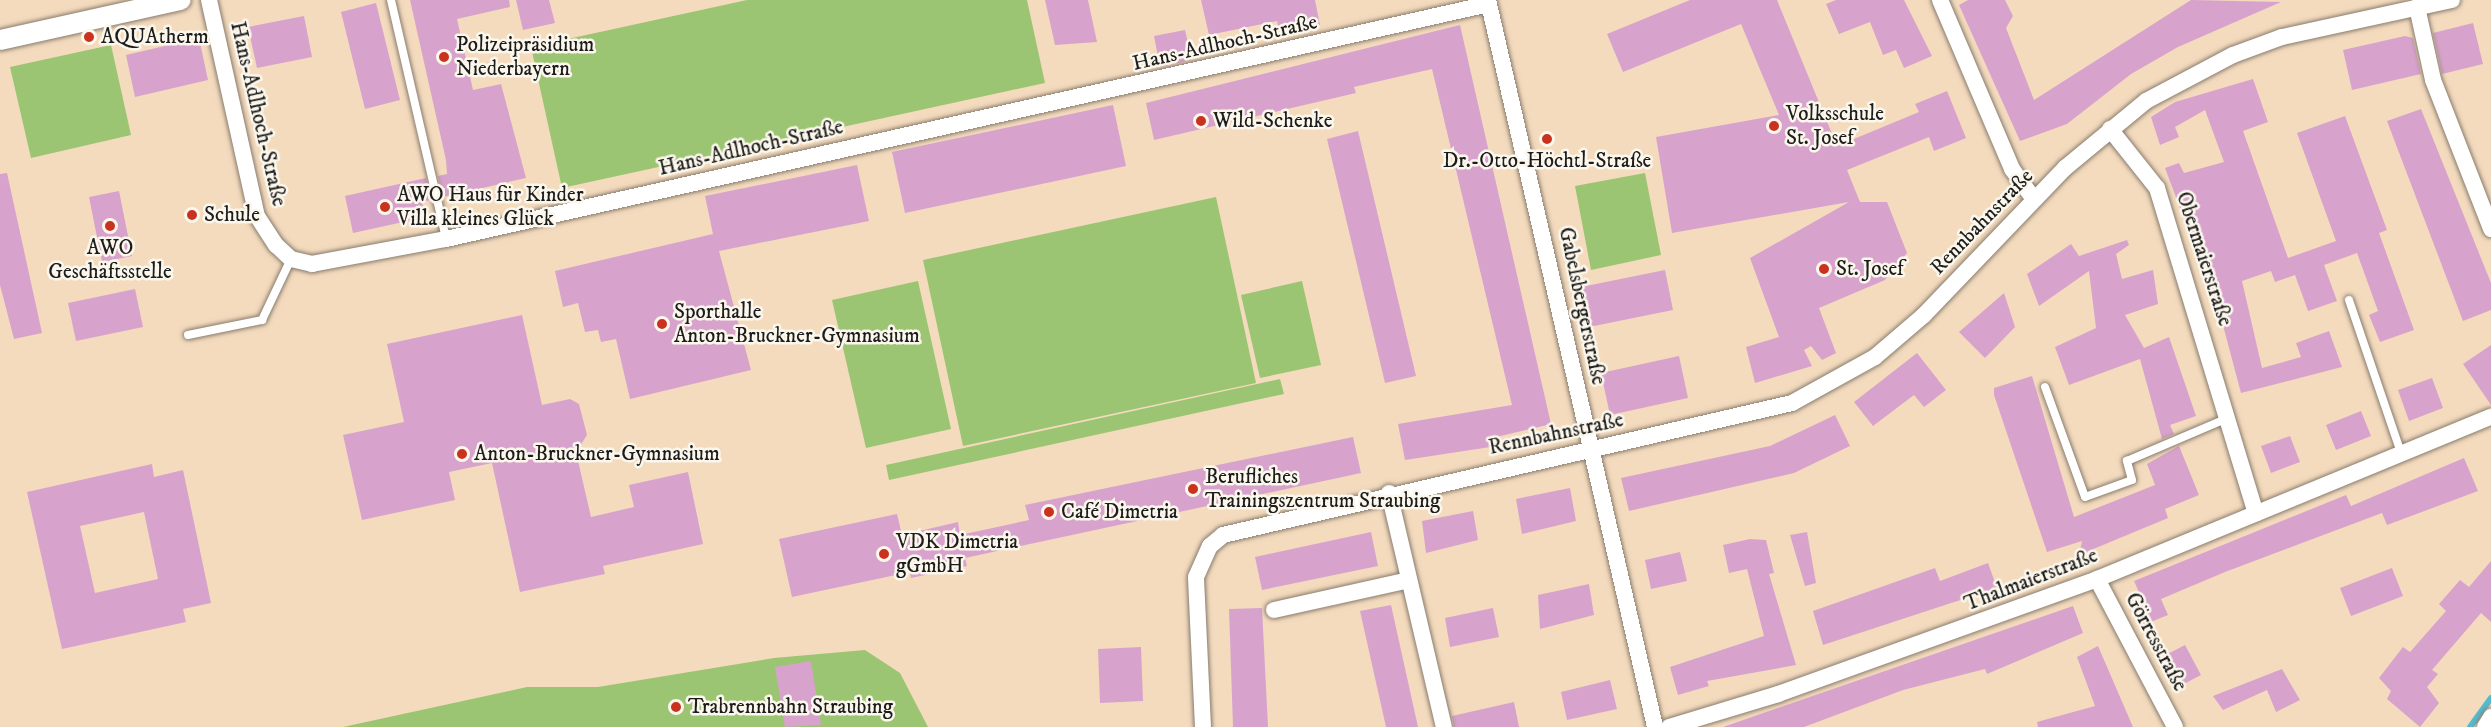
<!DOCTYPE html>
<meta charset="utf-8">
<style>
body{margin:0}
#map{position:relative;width:2491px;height:727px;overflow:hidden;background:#f4dbbe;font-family:"IM FELL DW Pica",serif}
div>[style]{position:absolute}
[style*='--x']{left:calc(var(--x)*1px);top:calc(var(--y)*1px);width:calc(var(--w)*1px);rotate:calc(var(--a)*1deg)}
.green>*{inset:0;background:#9bc572}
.stream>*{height:6px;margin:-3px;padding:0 3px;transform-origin:3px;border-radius:3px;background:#53bcd1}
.building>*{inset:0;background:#d7a3cc}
.roads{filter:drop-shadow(0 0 2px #887c6d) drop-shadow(0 0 2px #887c6d)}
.service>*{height:8px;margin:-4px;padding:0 4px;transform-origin:4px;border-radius:4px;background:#fff}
.minor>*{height:16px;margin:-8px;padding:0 8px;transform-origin:8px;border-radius:8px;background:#fff}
.tertiary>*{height:20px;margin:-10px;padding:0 10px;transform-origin:10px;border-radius:10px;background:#fff}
.dots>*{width:16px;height:16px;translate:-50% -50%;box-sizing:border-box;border:3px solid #fbf7ec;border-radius:50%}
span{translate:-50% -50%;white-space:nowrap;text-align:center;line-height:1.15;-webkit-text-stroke:5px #fbf7ec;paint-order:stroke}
.poi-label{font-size:21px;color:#1c1c1c}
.left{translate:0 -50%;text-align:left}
.street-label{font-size:21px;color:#1c1c1c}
</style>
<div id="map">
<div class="green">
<i style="clip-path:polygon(747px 0,1027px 0,1045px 83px,562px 188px,531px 47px)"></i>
<i style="clip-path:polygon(111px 45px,131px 135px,31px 158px,10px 67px)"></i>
<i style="clip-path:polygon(1645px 173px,1661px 255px,1591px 270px,1575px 186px)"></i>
<i style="clip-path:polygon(1216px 197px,1256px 383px,963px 446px,923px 260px)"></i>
<i style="clip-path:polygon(918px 281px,951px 429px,866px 448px,832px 300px)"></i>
<i style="clip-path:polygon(1302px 281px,1321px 365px,1260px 378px,1241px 295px)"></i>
<i style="clip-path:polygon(1280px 379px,1284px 394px,889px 480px,886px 465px)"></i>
<i style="clip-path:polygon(865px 650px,900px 673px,928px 727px,343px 727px,527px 687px,598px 687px,774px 658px)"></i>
</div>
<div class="stream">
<i style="--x:2470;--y:727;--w:36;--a:-54"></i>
</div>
<div class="building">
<i style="clip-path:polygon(410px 0,509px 0,510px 7px,457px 19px,473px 90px,501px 84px,526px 178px,443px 197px,438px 176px,447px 174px,446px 160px)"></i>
<i style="clip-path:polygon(516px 0,549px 0,555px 23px,523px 30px)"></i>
<i style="clip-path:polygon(1045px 0,1088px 0,1097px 42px,1055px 45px)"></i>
<i style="clip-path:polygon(1201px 0,1315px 0,1320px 25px,1280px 34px,1277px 21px,1209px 35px)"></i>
<i style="clip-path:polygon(1690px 0,1777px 0,1837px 146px,1919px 112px,1915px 104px,1947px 91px,1966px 138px,1934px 151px,1929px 137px,1847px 170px,1860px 202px,1887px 202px,1907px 253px,1885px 280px,1819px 308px,1836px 353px,1822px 360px,1811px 346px,1804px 350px,1812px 366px,1755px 383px,1746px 347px,1779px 337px,1750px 258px,1849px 202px,1672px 233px,1656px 137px,1779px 115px,1741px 24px,1623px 72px,1607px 34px)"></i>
<i style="clip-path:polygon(1836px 0,1904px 0,1932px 56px,1904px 68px,1896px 50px,1883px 55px,1870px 22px,1839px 34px,1826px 4px)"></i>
<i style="clip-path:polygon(1968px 0,2005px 0,2013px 16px,2006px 28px,2034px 100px,2191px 0,2281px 2px,2178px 47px,2131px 74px,2067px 124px,2020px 141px,1959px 5px)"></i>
<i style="clip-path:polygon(376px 3px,400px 100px,365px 109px,341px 12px)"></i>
<i style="clip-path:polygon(304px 16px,312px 57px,257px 68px,248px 27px)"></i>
<i style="clip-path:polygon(2473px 23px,2483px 64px,2442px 74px,2433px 33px)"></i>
<i style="clip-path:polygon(1460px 25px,1551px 424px,1496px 437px,1497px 446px,1405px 460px,1398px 424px,1512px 405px,1432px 69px,1354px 87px,1356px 93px,1154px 140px,1146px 103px)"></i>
<i style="clip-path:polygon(1185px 30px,1192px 60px,1160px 67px,1154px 36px)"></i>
<i style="clip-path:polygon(2405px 36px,2413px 38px,2421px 74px,2352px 90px,2343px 50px)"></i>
<i style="clip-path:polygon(199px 38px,208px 80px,135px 97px,126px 55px)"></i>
<i style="clip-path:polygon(2253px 79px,2268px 122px,2243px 131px,2288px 258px,2336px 241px,2297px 133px,2345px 116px,2387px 230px,2379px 233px,2414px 330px,2380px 342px,2369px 315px,2378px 311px,2357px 253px,2324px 265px,2337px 301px,2308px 311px,2295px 275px,2275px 282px,2271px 271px,2242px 281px,2262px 368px,2301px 357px,2296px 343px,2329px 331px,2342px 367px,2241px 393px,2220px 314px,2165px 168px,2179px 163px,2184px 173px,2224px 162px,2205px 110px,2175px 127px,2179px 137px,2160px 145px,2151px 117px,2175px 102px)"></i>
<i style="clip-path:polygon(1113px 105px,1126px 166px,905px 213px,892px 152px)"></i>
<i style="clip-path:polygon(2421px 109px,2491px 283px,2491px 310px,2463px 321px,2387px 121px)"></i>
<i style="clip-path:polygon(1358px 131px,1416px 376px,1385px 383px,1327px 139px)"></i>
<i style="clip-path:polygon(857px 165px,869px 221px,719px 251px,751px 370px,630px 399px,616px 339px,601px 342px,598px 330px,585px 332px,578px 303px,563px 307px,555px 271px,713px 234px,705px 196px)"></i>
<i style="clip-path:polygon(7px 173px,42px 333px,14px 339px,0 285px,0 174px)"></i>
<i style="clip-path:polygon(426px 178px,430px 200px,422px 202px,426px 217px,353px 233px,345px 196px)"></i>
<i style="clip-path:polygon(119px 191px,132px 256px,102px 262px,89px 197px)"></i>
<i style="clip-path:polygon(2127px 240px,2129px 245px,2116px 254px,2122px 279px,2153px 270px,2158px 304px,2125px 315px,2144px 348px,2169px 337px,2196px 416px,2170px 425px,2174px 434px,2162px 439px,2140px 359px,2069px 385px,2055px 347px,2096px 328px,2089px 271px,2039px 306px,2027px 274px,2071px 244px,2079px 256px)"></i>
<i style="clip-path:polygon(1665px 270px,1673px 310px,1589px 327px,1581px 287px)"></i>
<i style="clip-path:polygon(135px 289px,143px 327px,76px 341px,68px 303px)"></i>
<i style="clip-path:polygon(2004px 293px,2015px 327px,1985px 358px,1959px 332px)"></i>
<i style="clip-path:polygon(522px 315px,542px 405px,570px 399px,579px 404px,587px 435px,576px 452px,591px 517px,634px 507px,629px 485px,688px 472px,703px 544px,603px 566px,605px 574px,520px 592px,492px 463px,449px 472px,455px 500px,362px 520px,343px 435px,404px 422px,387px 344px)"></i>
<i style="clip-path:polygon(2491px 345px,2491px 405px,2463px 364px)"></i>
<i style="clip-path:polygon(1917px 353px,1946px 390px,1924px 407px,1914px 395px,1873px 426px,1854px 402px)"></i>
<i style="clip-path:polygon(1679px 356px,1688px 398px,1610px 415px,1601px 373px)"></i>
<i style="clip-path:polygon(2032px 376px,2074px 517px,2155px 485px,2147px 464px,2179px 446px,2199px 495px,2165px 509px,2168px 518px,2079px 555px,2082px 541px,2047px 552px,1994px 395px,1994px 388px)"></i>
<i style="clip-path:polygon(2432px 378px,2443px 408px,2409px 421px,2398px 390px)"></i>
<i style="clip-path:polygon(2361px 411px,2371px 436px,2336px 450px,2326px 425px)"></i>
<i style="clip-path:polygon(1835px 415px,1850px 446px,1794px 473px,1629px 511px,1621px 478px,1770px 446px)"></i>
<i style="clip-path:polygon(2290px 436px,2300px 462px,2271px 473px,2261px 446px)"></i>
<i style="clip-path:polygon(1353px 437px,1361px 473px,965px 558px,967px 566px,911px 578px,910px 572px,792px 597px,779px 539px,897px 514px,902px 535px,958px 522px,960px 535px,1029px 520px,1025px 505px)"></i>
<i style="clip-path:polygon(2464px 458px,2478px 491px,2387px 525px,2382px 513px,2225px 572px,2161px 599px,2168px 615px,2143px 625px,2134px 602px,2142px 599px,2134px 581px,2346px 495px,2351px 506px)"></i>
<i style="clip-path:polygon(evenodd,152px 464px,154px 477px,183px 470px,211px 603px,183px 609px,186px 622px,62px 649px,27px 492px,152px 464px,144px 512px,158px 579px,95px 593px,80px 526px,144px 512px)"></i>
<i style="clip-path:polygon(1570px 488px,1576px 521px,1522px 534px,1516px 499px)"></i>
<i style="clip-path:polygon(1473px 511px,1478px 540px,1426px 553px,1422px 521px)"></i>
<i style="clip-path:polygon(1371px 532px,1378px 566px,1262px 590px,1255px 557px)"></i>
<i style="clip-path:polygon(1807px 532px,1816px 583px,1805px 586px,1790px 535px)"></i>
<i style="clip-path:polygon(1750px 539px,1766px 540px,1774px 573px,1769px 574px,1796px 665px,1707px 681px,1709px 686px,1678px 695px,1670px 667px,1764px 636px,1747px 569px,1729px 573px,1723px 545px)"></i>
<i style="clip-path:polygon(1680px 552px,1687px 581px,1651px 589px,1645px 560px)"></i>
<i style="clip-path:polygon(2491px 561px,2491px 622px,2481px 613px,2432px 670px,2438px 674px,2427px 687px,2439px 703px,2420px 727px,2387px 699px,2391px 691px,2379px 678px,2403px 647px,2410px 652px,2446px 611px,2439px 604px,2460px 580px,2469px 587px)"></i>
<i style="clip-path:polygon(1988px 563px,1997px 588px,1823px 645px,1813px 611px,1935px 568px,1940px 581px)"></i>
<i style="clip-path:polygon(2392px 568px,2403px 596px,2351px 616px,2340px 588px)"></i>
<i style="clip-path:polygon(1589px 584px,1594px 615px,1540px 629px,1538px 595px)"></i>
<i style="clip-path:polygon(1391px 605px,1418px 727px,1386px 727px,1360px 611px)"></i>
<i style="clip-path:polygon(2073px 606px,2083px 633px,1987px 674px,1985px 669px,1903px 690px,1804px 727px,1723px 727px)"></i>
<i style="clip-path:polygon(1262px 608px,1268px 727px,1233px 727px,1229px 609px)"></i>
<i style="clip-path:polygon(1493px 608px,1499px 637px,1450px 647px,1445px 618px)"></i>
<i style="clip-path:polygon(2185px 645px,2201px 675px,2174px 689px,2158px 659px)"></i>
<i style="clip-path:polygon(2098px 646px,2133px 727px,2038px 727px,2037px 722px,2095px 706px,2077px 657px)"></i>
<i style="clip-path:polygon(1141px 647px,1143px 701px,1100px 703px,1098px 649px)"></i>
<i style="clip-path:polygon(811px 661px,821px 725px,785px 727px,775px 667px)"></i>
<i style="clip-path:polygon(2282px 669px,2300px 700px,2276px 712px,2267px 690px,2223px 710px,2213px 696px)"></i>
<i style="clip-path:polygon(1610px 680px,1617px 709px,1567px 720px,1561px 692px)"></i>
<i style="clip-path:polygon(1514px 702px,1519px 727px,1454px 727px,1452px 716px)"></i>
</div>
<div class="roads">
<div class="service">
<i style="--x:391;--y:0;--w:245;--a:77"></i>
<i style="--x:2349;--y:300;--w:165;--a:71.2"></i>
<i style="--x:188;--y:335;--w:76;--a:-11.5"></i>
<i style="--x:262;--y:320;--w:68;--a:-64.6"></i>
<i style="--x:2045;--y:387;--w:117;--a:70"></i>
<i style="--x:2085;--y:497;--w:50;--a:-19.9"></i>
<i style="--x:2132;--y:480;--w:20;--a:-105"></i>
<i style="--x:2127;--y:461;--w:110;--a:-23.1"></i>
</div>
<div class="minor">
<i style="--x:209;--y:0;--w:221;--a:77.5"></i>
<i style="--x:257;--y:216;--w:35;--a:57"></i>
<i style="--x:276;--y:245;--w:21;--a:43"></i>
<i style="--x:291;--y:259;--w:22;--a:13"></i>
<i style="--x:312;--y:264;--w:136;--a:-10.6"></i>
<i style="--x:446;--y:239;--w:1069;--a:-12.7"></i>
<i style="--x:1488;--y:0;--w:746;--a:77.06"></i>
<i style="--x:1940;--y:0;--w:184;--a:66.9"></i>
<i style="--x:2012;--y:169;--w:37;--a:54"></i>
<i style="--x:2417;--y:7;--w:75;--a:77.6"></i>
<i style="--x:2433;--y:80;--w:160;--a:68.7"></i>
<i style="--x:2110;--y:129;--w:75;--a:51.5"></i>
<i style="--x:2157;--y:188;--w:340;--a:73.1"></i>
<i style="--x:1389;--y:493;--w:240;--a:76.8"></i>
<i style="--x:2097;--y:579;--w:167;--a:62.2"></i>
<i style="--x:1274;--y:610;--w:138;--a:-12.5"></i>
<i style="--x:1203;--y:727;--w:150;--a:-92.7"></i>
<i style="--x:1196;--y:577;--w:34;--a:-66"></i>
<i style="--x:1210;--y:546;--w:17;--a:-40"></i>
<i style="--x:1223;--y:535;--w:584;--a:-13.06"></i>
<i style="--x:1792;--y:403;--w:95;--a:-29"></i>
<i style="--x:1875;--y:357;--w:65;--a:-40.6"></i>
<i style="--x:1924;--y:315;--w:204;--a:-46.2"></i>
<i style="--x:2065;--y:168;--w:105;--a:-39.6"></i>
<i style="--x:2146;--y:101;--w:98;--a:-27.9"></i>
<i style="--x:2233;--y:55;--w:52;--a:-20.2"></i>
<i style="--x:2282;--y:37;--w:174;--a:-12.3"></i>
<i style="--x:1669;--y:727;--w:114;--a:-16.8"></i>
<i style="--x:1778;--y:694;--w:339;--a:-19.8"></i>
<i style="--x:2097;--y:579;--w:426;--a:-22.4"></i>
<i style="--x:2485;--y:727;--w:12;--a:-59"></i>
</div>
<div class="tertiary">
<i style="--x:0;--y:40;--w:185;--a:-12.5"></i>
</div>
</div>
<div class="dots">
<i style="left:89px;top:37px;background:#c8321e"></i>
<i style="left:444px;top:57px;background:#c8321e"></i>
<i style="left:1201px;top:121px;background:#c8321e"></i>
<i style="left:1774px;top:126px;background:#c8321e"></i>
<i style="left:1547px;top:139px;background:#c8321e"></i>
<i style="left:385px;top:207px;background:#c8321e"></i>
<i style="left:192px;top:215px;background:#c8321e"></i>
<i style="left:110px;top:226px;background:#c8321e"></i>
<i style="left:1824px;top:269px;background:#c8321e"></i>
<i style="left:662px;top:324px;background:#c8321e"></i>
<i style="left:462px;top:454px;background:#c8321e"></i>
<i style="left:1193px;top:489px;background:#c8321e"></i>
<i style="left:1049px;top:512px;background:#c8321e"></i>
<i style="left:884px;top:554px;background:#c8321e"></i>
<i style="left:676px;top:707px;background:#c8321e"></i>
</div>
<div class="poi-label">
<span class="left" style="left:101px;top:37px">AQUAtherm</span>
<span class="left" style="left:456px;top:57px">Polizeipräsidium<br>Niederbayern</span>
<span class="left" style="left:1786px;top:126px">Volksschule<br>St. Josef</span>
<span class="left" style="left:1213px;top:121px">Wild-Schenke</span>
<span style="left:1547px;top:161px">Dr.-Otto-Höchtl-Straße</span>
<span class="left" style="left:397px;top:207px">AWO Haus für Kinder<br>Villa kleines Glück</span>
<span class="left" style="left:204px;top:215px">Schule</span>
<span style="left:110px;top:260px">AWO<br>Geschäftsstelle</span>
<span class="left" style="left:1836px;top:269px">St. Josef</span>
<span class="left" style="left:674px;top:324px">Sporthalle<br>Anton-Bruckner-Gymnasium</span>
<span class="left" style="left:474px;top:454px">Anton-Bruckner-Gymnasium</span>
<span class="left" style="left:1205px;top:489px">Berufliches<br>Trainingszentrum Straubing</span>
<span class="left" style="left:1061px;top:512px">Café Dimetria</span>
<span class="left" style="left:896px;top:554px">VDK Dimetria<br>gGmbH</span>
<span class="left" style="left:688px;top:707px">Trabrennbahn Straubing</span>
</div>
<div class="street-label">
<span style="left:1225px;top:43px;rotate:-13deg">Hans-Adlhoch-Straße</span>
<span style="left:258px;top:114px;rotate:77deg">Hans-Adlhoch-Straße</span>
<span style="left:751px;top:148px;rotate:-13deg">Hans-Adlhoch-Straße</span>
<span style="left:1982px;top:222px;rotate:-46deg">Rennbahnstraße</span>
<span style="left:2204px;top:259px;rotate:72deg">Obermaierstraße</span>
<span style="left:1582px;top:306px;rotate:78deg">Gabelsbergerstraße</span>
<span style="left:1556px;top:434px;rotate:-12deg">Rennbahnstraße</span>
<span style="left:2031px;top:580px;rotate:-21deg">Thalmaierstraße</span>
<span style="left:2156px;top:642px;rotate:62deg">Görresstraße</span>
</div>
</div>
